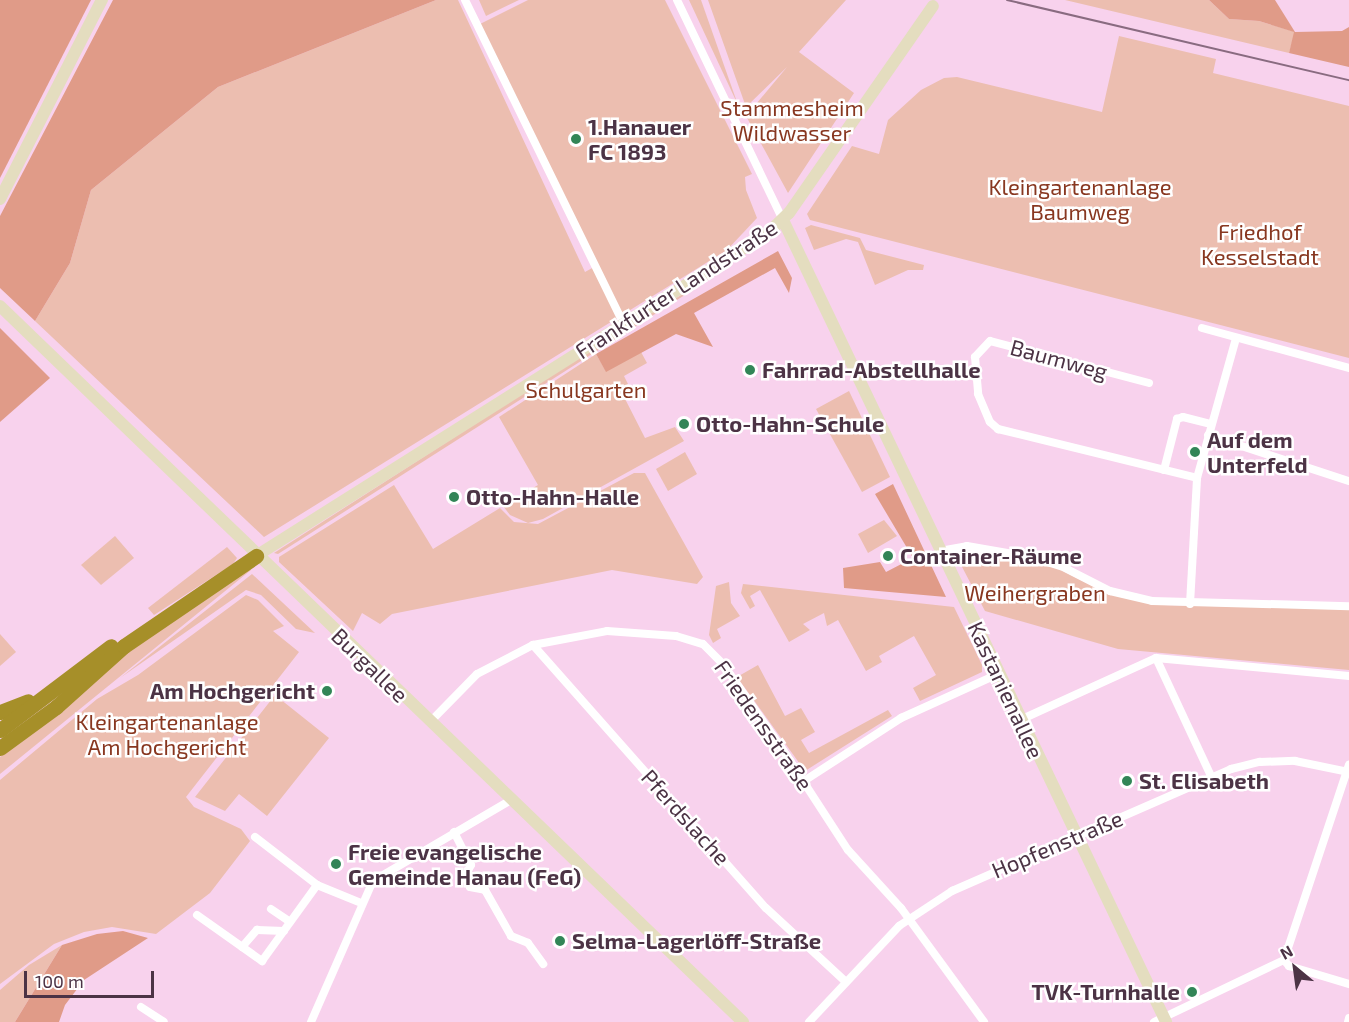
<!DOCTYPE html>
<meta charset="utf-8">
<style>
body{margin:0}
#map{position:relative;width:1349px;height:1022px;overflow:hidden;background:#f8d2ed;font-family:"Exo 2",sans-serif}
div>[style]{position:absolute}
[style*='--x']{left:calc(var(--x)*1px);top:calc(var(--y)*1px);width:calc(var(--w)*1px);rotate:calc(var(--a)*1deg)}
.green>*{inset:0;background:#ecbeb0}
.forest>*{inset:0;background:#e09b88}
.street>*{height:8px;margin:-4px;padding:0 4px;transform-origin:4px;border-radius:4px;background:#fff}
.secondary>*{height:12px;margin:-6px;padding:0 6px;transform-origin:6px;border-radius:6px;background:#e4ddbf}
.highway>*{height:15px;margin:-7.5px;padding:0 7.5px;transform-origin:7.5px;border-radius:7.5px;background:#a68f29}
.rail>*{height:2px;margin:-1px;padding:0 1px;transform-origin:1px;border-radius:1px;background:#896b80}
.dots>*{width:16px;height:16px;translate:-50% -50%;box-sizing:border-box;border:3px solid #fff;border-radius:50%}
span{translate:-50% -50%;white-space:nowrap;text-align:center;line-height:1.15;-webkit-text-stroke:5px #fff;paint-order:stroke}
.park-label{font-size:22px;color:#883720}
.poi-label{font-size:22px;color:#4c3345;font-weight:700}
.left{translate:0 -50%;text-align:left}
.right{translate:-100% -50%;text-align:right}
.street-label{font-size:22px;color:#4c3345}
.north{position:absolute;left:1265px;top:938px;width:60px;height:60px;-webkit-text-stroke:4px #fff;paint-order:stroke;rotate:331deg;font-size:16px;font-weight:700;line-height:24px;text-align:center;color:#4c3345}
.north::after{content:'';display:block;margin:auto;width:21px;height:27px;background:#4c3345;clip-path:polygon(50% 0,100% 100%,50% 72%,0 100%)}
.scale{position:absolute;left:24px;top:971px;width:130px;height:27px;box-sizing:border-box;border:3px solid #4c3345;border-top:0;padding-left:8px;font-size:18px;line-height:21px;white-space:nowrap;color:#4c3345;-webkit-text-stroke:4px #fff;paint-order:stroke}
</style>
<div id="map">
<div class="green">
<i style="clip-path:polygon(436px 0,458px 0,585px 272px,594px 267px,480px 24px,528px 0,665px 0,752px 174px,745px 177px,746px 190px,757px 218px,727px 250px,264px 537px,35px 321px,70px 263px,91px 190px,218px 87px)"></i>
<i style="clip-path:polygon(479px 0,519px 0,486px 16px)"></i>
<i style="clip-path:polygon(689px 0,701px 0,738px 105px)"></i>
<i style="clip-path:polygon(708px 0,846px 0,799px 52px,854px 93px,788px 193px,746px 116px,787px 67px,746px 107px)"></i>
<i style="clip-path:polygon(1065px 0,1209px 0,1229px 19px,1259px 21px,1295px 32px,1289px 53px)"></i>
<i style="clip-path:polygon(1119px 36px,1216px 59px,1213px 73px,1349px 106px,1349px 358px,810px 220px,807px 214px,852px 146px,879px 154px,888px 120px,921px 90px,944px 78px,957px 77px,1102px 112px)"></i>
<i style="clip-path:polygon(811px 225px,860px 238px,866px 250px,924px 265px,923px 270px,908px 270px,875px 285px,858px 242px,846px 239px,814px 250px,805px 228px)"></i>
<i style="clip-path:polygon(721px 272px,278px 554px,274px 553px,626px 327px)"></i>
<i style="clip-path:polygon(641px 352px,647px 363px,624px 376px,628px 384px,620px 389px,645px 438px,675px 427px,684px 441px,543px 519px,528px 523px,510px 515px,503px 506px,538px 485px,499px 417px,596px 354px,606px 371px)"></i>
<i style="clip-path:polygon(849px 391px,890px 477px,862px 492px,816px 409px)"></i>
<i style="clip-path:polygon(685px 452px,697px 474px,668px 491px,656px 469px)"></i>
<i style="clip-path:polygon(634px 473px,645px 473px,703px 577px,697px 584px,612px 570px,392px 614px,380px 624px,362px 613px,353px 631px,279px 562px,279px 557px,394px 485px,433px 549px,500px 508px,514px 522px,538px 524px)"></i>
<i style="clip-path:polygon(884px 520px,897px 536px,868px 553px,858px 534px)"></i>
<i style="clip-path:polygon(115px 536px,134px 558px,101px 585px,81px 565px)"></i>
<i style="clip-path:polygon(227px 547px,237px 558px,233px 564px,154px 615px,148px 608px)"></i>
<i style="clip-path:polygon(960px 551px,1032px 561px,1059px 569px,1104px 592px,1163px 605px,1349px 609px,1349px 670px,1118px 649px,985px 611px,960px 563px,965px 560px)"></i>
<i style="clip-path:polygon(247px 568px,251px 570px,0 774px,0 757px,40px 727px,109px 664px)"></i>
<i style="clip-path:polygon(252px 574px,315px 633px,296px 629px,261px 595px,246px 590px,120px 678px)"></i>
<i style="clip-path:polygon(729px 582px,731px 603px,740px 616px,717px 629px,721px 638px,713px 643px,709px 635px,716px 586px)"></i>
<i style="clip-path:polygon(743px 584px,954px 607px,982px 665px,982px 672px,920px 701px,913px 688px,936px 675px,914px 636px,879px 656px,882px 662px,866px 671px,838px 620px,827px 626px,824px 613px,803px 624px,810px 630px,789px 642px,760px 590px,750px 596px,755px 606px,750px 609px,741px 593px)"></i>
<i style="clip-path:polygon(246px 595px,258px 600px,284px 626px,273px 631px,299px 652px,186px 797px,194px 807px,241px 829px,250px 841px,210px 893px,156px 934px,112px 927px,84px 932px,54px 944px,0 984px,0 780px,97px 699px,138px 675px)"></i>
<i style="clip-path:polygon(0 634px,16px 652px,0 666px)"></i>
<i style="clip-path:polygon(758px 665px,785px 716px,801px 708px,815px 732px,801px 740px,809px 753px,888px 710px,892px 716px,805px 771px,737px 677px)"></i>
<i style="clip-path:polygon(275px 695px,329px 738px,267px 816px,239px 794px,225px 811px,195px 797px)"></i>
<i style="clip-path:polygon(62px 945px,15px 1022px,0 1022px,0 990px,29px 965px)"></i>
</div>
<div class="forest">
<i style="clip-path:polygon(0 0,91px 0,0 178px)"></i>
<i style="clip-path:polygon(113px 0,436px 0,218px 87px,91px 190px,70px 263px,35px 321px,0 288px,0 216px)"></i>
<i style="clip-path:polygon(1209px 0,1275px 0,1295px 32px,1342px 31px,1349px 27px,1349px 67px,1289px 53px,1294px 32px,1259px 21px,1229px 19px)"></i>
<i style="clip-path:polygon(778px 251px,792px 278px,789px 293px,775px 268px,694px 313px,713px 347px,676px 334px,606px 372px,596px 354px)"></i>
<i style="clip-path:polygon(0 328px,50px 378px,0 422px)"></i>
<i style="clip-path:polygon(893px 484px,946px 597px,844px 588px,843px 568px,880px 562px,886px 572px,913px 558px,875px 494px)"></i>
<i style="clip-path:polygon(123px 931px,148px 938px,84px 980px,65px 1005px,59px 1022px,15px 1022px,62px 945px,97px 934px)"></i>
</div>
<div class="street">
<i style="--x:465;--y:0;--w:361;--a:63.9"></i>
<i style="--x:677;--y:0;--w:244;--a:64.3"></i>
<i style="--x:1202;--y:328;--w:152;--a:15.2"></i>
<i style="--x:1149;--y:383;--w:164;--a:-165.2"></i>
<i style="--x:990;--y:341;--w:22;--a:133"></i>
<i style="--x:975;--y:357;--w:37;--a:85"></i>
<i style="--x:978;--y:394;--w:30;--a:67"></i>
<i style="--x:990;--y:422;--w:11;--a:41"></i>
<i style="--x:998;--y:429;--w:205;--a:13.8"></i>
<i style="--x:1208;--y:435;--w:148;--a:18.1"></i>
<i style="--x:1164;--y:470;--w:53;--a:-75.7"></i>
<i style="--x:1177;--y:419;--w:6;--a:-18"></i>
<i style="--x:1183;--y:417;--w:29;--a:14"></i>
<i style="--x:940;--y:551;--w:27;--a:-10"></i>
<i style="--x:967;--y:546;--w:65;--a:9.8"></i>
<i style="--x:1031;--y:557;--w:31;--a:17"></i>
<i style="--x:1061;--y:566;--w:55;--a:27"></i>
<i style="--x:1110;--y:591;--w:43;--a:13.4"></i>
<i style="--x:1152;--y:601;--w:197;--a:1.5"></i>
<i style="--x:1190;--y:604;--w:126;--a:-86.8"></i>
<i style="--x:1197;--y:478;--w:145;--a:-74.4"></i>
<i style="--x:533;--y:645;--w:351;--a:48.5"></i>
<i style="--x:766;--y:908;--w:109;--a:42.8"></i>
<i style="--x:1156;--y:658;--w:130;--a:65"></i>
<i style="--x:1020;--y:720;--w:149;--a:-24.5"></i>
<i style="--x:1156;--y:658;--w:194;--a:5.3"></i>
<i style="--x:430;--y:722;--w:67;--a:-45.6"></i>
<i style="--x:477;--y:674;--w:63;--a:-27.4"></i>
<i style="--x:533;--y:645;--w:75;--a:-10.7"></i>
<i style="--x:607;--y:631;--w:69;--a:4.1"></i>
<i style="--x:676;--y:636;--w:28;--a:17"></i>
<i style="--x:703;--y:644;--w:28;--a:45"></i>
<i style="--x:723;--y:664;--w:101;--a:55.1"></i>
<i style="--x:781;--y:747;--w:123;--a:57"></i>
<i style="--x:848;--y:850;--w:79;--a:47.6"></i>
<i style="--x:901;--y:908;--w:141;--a:53.9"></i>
<i style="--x:804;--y:781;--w:116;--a:-33"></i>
<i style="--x:901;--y:718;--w:107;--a:-24.4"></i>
<i style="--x:454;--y:832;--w:37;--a:63"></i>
<i style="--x:471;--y:865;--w:13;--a:119"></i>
<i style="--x:465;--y:876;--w:12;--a:66"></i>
<i style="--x:470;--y:887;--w:15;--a:11"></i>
<i style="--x:485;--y:890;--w:53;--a:60.5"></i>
<i style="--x:511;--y:936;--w:18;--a:22"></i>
<i style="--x:528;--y:943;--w:26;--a:54"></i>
<i style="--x:255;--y:837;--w:78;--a:37.7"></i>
<i style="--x:317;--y:885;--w:48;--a:22.2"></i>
<i style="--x:271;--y:909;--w:23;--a:34"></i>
<i style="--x:197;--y:915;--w:80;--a:35.3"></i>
<i style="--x:262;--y:961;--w:94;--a:-54.1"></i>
<i style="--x:242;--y:947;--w:23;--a:-49"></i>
<i style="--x:257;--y:930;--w:27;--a:2"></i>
<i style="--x:1284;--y:960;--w:206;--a:-71.6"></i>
<i style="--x:141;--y:1007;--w:27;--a:33"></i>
<i style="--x:311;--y:1022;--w:154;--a:-66.3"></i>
<i style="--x:373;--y:881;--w:160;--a:-30.4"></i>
<i style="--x:809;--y:1022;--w:132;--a:-46.8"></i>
<i style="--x:899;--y:926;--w:64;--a:-33.4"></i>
<i style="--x:952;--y:891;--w:305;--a:-23.6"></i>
<i style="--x:1231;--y:769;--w:30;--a:-14"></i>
<i style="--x:1260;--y:762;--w:35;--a:-2"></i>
<i style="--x:1295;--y:761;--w:55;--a:11.5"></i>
<i style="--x:1154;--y:1022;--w:144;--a:-25.5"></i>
<i style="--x:1284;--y:960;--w:8;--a:50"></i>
<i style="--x:1289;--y:966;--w:63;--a:16.7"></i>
<i style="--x:1348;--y:1022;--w:4;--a:-76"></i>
</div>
<div class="secondary">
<i style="--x:0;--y:199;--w:224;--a:-62.9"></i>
<i style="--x:783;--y:220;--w:889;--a:64.47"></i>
<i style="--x:0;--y:306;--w:1032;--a:43.94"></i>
<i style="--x:256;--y:556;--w:605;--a:-32.25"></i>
<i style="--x:768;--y:233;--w:29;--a:-44"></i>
<i style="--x:789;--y:213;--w:252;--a:-55.2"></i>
</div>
<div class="highway">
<i style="--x:0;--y:712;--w:30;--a:-21"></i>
<i style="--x:0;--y:730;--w:139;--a:-37.1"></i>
<i style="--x:0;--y:748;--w:69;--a:-36.2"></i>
<i style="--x:56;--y:707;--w:91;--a:-41.9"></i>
<i style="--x:124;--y:646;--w:160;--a:-34.3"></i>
</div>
<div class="rail">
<i style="--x:1007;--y:0;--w:351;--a:13.2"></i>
</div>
<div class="dots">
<i style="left:576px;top:139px;background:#328557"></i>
<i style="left:750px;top:370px;background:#328557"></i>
<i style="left:684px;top:424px;background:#328557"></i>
<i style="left:1195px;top:452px;background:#328557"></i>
<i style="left:454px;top:497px;background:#328557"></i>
<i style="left:888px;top:556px;background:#328557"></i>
<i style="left:327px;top:691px;background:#328557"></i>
<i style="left:1127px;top:781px;background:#328557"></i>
<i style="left:336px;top:864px;background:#328557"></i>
<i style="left:560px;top:941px;background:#328557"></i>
<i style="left:1192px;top:992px;background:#328557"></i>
</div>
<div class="park-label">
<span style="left:792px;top:120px">Stammesheim<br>Wildwasser</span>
<span style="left:1080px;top:199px">Kleingartenanlage<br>Baumweg</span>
<span style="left:1260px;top:244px">Friedhof<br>Kesselstadt</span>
<span style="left:586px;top:390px">Schulgarten</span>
<span style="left:1035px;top:593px">Weihergraben</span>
<span style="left:167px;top:734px">Kleingartenanlage<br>Am Hochgericht</span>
</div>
<div class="poi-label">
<span class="left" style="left:588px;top:139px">1.Hanauer<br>FC 1893</span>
<span class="left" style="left:762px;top:370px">Fahrrad-Abstellhalle</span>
<span class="left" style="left:696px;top:424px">Otto-Hahn-Schule</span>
<span class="left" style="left:1207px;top:452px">Auf dem<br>Unterfeld</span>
<span class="left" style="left:466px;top:497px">Otto-Hahn-Halle</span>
<span class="left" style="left:900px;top:556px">Container-Räume</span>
<span class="right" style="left:315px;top:691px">Am Hochgericht</span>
<span class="left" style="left:1139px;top:781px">St. Elisabeth</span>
<span class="left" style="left:348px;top:864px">Freie evangelische<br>Gemeinde Hanau (FeG)</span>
<span class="left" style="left:572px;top:941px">Selma-Lagerlöff-Straße</span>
<span class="right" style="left:1180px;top:992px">TVK-Turnhalle</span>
</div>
<div class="street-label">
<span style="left:676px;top:289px;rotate:-33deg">Frankfurter Landstraße</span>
<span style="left:1059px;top:359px;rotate:15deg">Baumweg</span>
<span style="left:370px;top:665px;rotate:44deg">Burgallee</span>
<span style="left:1006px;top:690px;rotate:65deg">Kastanienallee</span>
<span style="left:764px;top:725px;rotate:55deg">Friedensstraße</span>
<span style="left:686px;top:817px;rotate:48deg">Pferdslache</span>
<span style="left:1057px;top:844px;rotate:-23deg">Hopfenstraße</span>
</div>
<div class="north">N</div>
<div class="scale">100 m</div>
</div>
